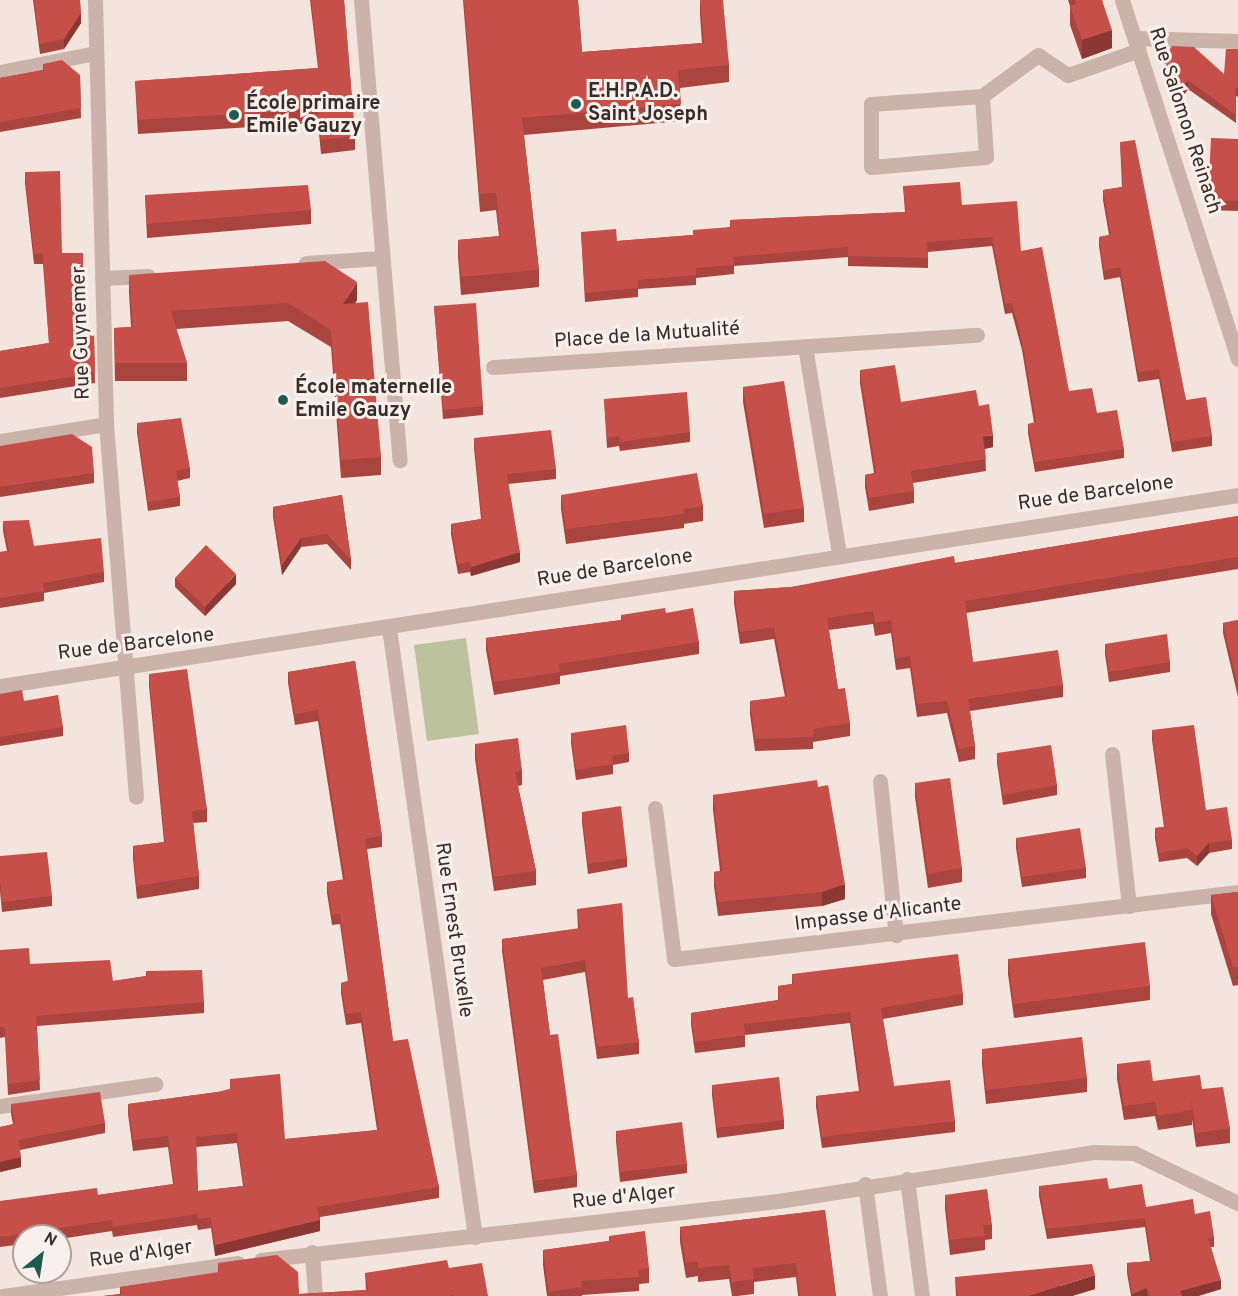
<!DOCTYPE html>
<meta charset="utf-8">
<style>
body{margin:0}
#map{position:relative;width:1238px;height:1296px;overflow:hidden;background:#f3e5de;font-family:Overpass,sans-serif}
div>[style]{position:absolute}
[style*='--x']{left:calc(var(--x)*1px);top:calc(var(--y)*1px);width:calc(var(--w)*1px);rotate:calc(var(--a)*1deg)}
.green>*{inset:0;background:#bdc29e}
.minor>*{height:15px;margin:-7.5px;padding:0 7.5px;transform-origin:7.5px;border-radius:7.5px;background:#cbb2aa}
.wall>*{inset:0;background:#aa443f}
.shaded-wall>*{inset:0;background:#8b3733}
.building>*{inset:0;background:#c64f49}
.dots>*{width:16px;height:16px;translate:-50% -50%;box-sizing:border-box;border:3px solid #faf0eb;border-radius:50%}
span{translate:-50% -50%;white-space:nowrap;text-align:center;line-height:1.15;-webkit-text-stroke:6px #faf0eb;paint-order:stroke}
.poi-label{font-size:20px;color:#382b29;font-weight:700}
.left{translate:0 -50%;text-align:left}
.street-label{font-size:20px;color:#382b29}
.north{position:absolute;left:12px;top:1224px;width:60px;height:60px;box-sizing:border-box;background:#faf0eb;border:2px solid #aca19d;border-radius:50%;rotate:30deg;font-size:16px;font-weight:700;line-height:24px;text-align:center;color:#382b29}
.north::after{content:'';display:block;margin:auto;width:21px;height:27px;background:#1f5a52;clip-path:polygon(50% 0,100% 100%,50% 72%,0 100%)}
</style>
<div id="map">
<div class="green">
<i style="clip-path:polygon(466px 638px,479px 734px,427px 741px,414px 645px)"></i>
</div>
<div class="minor">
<i style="--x:95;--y:0;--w:424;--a:88.5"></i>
<i style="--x:106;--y:424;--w:374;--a:85.4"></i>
<i style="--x:361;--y:0;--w:462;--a:85.2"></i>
<i style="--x:1122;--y:0;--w:377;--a:72.1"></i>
<i style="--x:1135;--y:38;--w:103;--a:1.7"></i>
<i style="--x:0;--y:72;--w:97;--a:-11.3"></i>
<i style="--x:982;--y:96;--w:61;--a:86.2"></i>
<i style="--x:986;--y:157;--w:115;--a:175"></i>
<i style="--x:871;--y:167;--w:63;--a:-90"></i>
<i style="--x:871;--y:104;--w:111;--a:-4.1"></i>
<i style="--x:982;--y:96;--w:69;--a:-36.2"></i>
<i style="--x:1038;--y:55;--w:36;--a:34"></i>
<i style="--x:1068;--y:75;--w:75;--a:-19.4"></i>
<i style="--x:306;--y:263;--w:75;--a:-3.8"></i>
<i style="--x:102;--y:278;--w:46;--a:-2.5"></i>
<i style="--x:805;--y:346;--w:211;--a:80.7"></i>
<i style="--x:493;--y:367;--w:485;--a:-3.8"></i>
<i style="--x:0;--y:441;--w:107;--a:-9.1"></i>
<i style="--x:389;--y:628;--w:615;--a:81.96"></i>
<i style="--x:0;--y:686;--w:1253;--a:-8.77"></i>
<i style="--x:1112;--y:754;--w:153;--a:83.6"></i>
<i style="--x:880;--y:781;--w:155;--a:84.1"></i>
<i style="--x:655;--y:808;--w:152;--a:82.8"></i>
<i style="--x:674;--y:959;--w:568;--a:-6.77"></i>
<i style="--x:0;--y:1106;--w:157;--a:-8.1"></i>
<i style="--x:907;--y:1179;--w:118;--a:82.7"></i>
<i style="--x:865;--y:1184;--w:113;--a:82.4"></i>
<i style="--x:312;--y:1252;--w:44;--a:86.1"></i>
<i style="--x:261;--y:1260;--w:520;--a:-6.51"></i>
<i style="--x:778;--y:1201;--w:319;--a:-8.8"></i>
<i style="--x:1093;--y:1152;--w:41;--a:1.4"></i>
<i style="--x:1134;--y:1153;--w:115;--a:25.7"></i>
<i style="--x:3;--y:1296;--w:237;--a:-8"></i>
</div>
<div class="wall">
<i style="clip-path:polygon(33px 0,80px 0,81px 23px,64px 49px,40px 54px)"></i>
<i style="clip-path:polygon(310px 0,344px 0,355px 136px,355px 150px,321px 154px,318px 123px,138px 134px,135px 81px,318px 68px)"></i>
<i style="clip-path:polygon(463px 0,578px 0,582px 52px,702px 43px,700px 15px,700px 0,729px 65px,729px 82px,680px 88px,681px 121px,524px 135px,539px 270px,539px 287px,461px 295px,458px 257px,458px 240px,499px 236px,496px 210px,480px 212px)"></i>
<i style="clip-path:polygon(1068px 0,1102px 0,1112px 48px,1082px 59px,1070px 25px,1070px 6px)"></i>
<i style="clip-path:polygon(1238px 49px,1238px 97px,1236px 96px,1236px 123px,1188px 89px,1183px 96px,1171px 87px,1164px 66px,1164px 57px,1224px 74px)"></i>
<i style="clip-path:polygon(43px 64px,80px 75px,81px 118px,0 132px,0 78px,43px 70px)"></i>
<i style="clip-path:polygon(1238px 139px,1238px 211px,1208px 210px,1208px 200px)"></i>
<i style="clip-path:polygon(1120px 142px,1186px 400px,1212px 436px,1212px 446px,1172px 452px,1159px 379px,1138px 382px,1120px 277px,1104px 280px,1099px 246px,1099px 237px,1109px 235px,1103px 200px,1103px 190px,1122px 187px)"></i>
<i style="clip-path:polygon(25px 172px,62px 253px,84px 336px,94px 335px,95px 383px,0 398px,0 351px,49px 343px,43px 264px,34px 264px,25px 183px)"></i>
<i style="clip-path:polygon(903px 186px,962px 205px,1021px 251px,1069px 391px,1097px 413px,1124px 449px,1124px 458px,1035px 472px,1028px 433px,1028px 424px,1034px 423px,1022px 350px,1012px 313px,1005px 314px,992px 246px,928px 252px,928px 268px,848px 266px,848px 257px,734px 266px,734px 274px,696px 278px,696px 285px,638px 289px,638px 297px,585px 302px,581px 232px,617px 241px,693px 235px,730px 227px,730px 220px,905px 212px)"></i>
<i style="clip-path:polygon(145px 195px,311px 210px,311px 224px,147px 238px)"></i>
<i style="clip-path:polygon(129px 275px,357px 300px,355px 303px,381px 457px,381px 475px,341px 478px,331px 347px,288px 321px,176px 329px,187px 363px,187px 381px,115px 381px,114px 328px,131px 327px,129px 293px)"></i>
<i style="clip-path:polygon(434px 306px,483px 406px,483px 415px,443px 419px)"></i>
<i style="clip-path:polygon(860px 370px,901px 402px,979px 406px,993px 447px,985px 449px,986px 471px,913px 483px,914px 491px,914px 503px,869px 511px,865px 487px,865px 475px,874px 473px,860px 383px)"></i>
<i style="clip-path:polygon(743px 387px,804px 508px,804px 522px,764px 528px,743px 402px)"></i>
<i style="clip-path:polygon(604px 399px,690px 432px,690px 442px,620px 451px,619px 446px,607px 448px)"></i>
<i style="clip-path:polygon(137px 423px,190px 468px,190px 478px,177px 481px,180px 497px,180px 506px,148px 511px,137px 433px)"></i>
<i style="clip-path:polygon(474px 438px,556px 469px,556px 479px,508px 484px,520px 562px,471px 576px,470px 572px,458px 574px,451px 534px,451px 524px,481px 519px,474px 448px)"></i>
<i style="clip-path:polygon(0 446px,94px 473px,94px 483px,0 497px)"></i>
<i style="clip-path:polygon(342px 495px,351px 560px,351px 570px,327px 544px,301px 547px,282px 575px,273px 517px,273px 507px)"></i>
<i style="clip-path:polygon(561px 495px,703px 506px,703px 521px,684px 524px,684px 528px,566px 544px,561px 509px)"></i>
<i style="clip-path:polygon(1238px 516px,1238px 569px,966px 613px,973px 662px,1063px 685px,1063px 697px,970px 711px,975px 746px,975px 759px,959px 762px,947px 713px,917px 717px,910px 668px,896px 670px,891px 633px,875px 636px,873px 624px,829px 630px,838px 689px,850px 723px,850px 736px,813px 742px,813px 749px,755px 751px,750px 714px,750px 701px,785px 697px,774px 639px,740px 644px,734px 603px,734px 591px,791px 587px,955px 563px)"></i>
<i style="clip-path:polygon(3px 521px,34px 546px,104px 572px,104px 582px,44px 593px,44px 601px,0 608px,0 552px,7px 551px,3px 531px)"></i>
<i style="clip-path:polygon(175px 578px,236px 584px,205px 616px,175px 587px)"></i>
<i style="clip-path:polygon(621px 615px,699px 642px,699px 654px,560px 676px,560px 684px,494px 695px,486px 650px,486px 638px,621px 620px)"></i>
<i style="clip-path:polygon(1238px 620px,1238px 697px,1223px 633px,1223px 623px)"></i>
<i style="clip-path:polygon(1105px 644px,1170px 662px,1170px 672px,1109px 682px,1105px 654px)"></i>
<i style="clip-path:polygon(evenodd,355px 661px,382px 836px,382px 847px,367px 849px,393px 1041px,439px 1187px,439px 1198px,320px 1217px,320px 1231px,215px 1256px,211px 1228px,198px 1230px,197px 1225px,113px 1237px,112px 1231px,60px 1239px,60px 1236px,24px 1236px,24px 1244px,0 1247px,0 1201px,98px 1195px,173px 1184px,168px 1147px,133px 1151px,128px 1114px,128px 1104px,218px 1092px,230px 1089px,230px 1079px,285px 1139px,377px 1130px,361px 1023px,346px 1025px,341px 993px,341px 983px,348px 981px,340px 924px,332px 925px,327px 893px,327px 882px,343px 880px,318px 721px,295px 725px,288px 683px,288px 672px,355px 661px,237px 1143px,243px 1186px,198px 1191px,196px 1147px,237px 1143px)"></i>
<i style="clip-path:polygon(149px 674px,207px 809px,207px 822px,193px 823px,199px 876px,199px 889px,137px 899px,133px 859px,133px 846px,164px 842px,149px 686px)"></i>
<i style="clip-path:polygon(0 694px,24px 701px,63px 727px,63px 736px,0 746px)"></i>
<i style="clip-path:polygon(1152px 730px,1206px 810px,1232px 840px,1232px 849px,1209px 853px,1197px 866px,1187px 858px,1159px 862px,1155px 838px,1155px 828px,1164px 827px,1152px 740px)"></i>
<i style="clip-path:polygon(571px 733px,629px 753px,629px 762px,613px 765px,613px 774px,576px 780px,571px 743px)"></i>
<i style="clip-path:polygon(475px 744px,522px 771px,522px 785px,518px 786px,536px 871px,536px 885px,494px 891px,475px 759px)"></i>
<i style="clip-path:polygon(997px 753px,1057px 785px,1057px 795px,1003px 805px,997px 763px)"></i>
<i style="clip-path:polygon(915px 783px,962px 868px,962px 882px,928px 888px,915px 797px)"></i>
<i style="clip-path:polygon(818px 787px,845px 899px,822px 906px,718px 916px,714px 886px,714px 872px,720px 871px,713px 810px,713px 795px)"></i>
<i style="clip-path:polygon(582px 812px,627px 858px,627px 867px,588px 874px,582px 822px)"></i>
<i style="clip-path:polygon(1016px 838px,1086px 868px,1086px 878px,1022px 887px,1016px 848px)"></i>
<i style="clip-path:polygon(0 856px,52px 896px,52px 906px,2px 912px,0 891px)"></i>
<i style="clip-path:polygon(1238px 892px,1238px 985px,1233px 986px,1211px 914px,1211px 895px)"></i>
<i style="clip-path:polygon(577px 909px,628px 998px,639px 1042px,639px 1054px,597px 1059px,585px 972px,543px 980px,550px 1035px,577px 1175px,577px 1187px,534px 1193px,502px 951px,502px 939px,578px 929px)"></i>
<i style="clip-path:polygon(0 950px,30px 964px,113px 981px,146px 976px,146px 971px,204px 1002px,204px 1013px,37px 1026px,40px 1090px,8px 1095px,5px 1037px,0 1038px)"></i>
<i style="clip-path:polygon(1008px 959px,1150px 986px,1150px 1000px,1014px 1018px,1008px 974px)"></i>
<i style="clip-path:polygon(792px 974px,963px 994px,963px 1005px,883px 1019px,894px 1086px,955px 1121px,955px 1132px,822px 1148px,816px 1107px,816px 1096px,859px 1091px,850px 1023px,745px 1035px,745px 1047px,695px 1053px,691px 1024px,691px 1013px,778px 1000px,778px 986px,792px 984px)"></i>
<i style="clip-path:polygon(982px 1049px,1087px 1078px,1087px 1092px,986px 1104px,982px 1064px)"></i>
<i style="clip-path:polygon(1117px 1064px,1153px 1081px,1202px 1089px,1230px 1128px,1230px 1143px,1196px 1147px,1192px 1119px,1192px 1125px,1158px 1130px,1155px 1116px,1124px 1120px,1117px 1079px)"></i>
<i style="clip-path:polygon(712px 1085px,784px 1120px,784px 1129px,717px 1138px,712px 1095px)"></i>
<i style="clip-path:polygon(11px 1104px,105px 1123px,105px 1133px,20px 1150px,21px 1167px,0 1172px,0 1127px,13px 1124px,11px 1114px)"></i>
<i style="clip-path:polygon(616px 1131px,687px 1164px,687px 1173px,620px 1182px,616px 1141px)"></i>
<i style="clip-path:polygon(1039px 1186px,1109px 1189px,1146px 1207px,1195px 1214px,1214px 1237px,1214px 1247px,1211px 1247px,1221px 1289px,1198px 1296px,1131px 1296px,1127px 1273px,1127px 1263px,1150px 1261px,1145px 1227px,1047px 1239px,1039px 1196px)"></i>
<i style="clip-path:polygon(945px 1195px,992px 1225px,992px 1239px,985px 1240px,985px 1250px,950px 1255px,945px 1209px)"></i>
<i style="clip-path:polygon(825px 1210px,836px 1296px,798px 1296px,796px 1277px,754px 1282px,754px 1294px,737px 1296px,732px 1296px,729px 1279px,698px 1282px,698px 1276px,686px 1278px,680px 1242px,680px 1227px)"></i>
<i style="clip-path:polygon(609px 1236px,649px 1268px,649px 1283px,639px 1284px,639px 1291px,582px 1295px,582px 1296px,547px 1296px,543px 1265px,543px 1250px,609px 1241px)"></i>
<i style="clip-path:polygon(218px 1263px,299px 1294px,366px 1290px,365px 1273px,449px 1268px,488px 1296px,103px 1296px,120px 1294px,120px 1287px,218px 1273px)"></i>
<i style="clip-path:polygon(955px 1277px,1095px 1289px,1072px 1296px,956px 1296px)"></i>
</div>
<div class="shaded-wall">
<i style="clip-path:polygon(81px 13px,81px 23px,64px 49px,64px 39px)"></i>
<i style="clip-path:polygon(1112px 30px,1112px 48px,1082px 59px,1082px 40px)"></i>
<i style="clip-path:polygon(1188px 80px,1188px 89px,1183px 96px,1183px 87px)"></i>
<i style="clip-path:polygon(357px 282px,357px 300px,343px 322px,343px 304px)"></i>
<i style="clip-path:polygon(993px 435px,993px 447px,983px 449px,983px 437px)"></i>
<i style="clip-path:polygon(301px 538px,301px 547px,282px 575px,282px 565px)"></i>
<i style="clip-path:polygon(520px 552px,520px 562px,471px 576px,471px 567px)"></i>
<i style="clip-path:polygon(236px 574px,236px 584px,205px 616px,205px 607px)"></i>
<i style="clip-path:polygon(1209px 843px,1209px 853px,1197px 866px,1197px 856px)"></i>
<i style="clip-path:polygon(845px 884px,845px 899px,822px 906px,822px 892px)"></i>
<i style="clip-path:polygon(21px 1157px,21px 1167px,0 1172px,0 1162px)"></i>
<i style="clip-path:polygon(320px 1220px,320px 1231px,215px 1256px,215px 1245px)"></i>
<i style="clip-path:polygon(1095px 1275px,1095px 1289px,1072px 1296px,1028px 1296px)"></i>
<i style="clip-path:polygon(1221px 1280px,1221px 1289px,1198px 1296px,1180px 1296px,1180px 1291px)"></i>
<i style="clip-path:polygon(1147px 1288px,1147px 1296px,1132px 1296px,1132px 1294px)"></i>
</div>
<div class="building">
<i style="clip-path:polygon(34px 0,80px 0,81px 13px,64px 39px,40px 44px)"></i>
<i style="clip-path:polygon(311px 0,344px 0,355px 136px,321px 140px,318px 109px,138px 120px,135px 81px,319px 68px)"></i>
<i style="clip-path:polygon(464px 0,578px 0,582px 52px,704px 43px,700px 0,723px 0,729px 65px,678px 70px,681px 104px,522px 118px,539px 270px,461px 277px,458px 240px,500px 236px,496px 193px,480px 194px)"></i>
<i style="clip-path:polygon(1075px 0,1102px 0,1112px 30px,1082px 40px,1070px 6px,1076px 4px)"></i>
<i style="clip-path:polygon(1172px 46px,1194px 47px,1224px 74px,1226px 49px,1238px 49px,1238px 88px,1235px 88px,1236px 115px,1188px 80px,1183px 87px,1171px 78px,1164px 57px)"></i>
<i style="clip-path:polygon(62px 60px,80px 75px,81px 108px,0 122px,0 78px,44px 70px,43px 64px)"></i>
<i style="clip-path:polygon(1211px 138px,1238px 139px,1238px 201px,1208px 200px)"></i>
<i style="clip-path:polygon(1135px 140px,1186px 400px,1206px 397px,1212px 436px,1172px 442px,1159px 369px,1138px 373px,1120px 267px,1104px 270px,1099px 237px,1111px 235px,1103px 190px,1123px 187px,1120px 142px)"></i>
<i style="clip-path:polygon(60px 171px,62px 253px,83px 253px,84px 336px,94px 335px,95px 373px,0 388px,0 351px,49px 343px,43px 254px,55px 253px,34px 254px,25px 172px)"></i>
<i style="clip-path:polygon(960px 182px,962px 205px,1017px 201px,1021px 251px,1042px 247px,1069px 391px,1092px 388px,1097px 413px,1117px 410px,1124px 449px,1035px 462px,1028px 424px,1036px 422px,1022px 340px,1012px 303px,1005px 304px,992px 237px,927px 242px,928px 258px,848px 256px,848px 247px,733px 257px,734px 265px,696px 268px,696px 275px,638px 280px,638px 288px,585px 293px,581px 232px,616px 229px,617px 241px,693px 235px,693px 230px,731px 227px,730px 220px,906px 212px,903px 186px)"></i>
<i style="clip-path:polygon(308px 185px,311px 210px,147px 224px,145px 195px)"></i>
<i style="clip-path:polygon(325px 261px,357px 282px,343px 304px,368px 302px,381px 457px,341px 460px,331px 330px,288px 303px,171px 311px,187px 363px,115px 363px,114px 328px,133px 327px,129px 275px)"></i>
<i style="clip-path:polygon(476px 303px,483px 406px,443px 410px,434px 306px)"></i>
<i style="clip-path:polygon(895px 365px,901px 402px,976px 390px,979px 406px,989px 404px,993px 435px,983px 437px,986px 459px,911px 471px,914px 491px,869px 498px,865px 475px,876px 473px,860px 370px)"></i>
<i style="clip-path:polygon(784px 381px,804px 508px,764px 514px,743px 387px)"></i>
<i style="clip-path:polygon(687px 392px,690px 432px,620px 442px,619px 436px,607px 438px,604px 399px)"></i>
<i style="clip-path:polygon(181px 418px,190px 468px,176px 471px,180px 497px,148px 502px,137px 423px)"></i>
<i style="clip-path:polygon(551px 430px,556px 469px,507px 474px,520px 552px,471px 567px,470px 562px,458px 564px,451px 524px,482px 519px,474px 438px)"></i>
<i style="clip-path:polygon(72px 434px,92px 447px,94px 473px,0 487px,0 446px)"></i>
<i style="clip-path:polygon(697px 473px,703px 506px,684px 509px,684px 514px,566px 529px,561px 495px)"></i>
<i style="clip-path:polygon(342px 495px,351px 560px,327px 534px,301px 538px,282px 565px,273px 507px)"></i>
<i style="clip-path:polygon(1238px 516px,1238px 557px,965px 601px,973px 662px,1058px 650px,1063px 685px,968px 699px,975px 746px,959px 749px,947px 701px,917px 704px,910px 656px,896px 658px,891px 620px,875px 623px,873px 611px,827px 618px,838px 689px,845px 688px,850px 723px,813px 729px,813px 737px,755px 739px,750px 701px,787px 696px,774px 627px,740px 632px,734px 591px,791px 587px,954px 556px,955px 563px)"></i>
<i style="clip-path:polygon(29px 520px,34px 546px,101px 538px,104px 572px,43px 583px,44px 591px,0 598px,0 552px,9px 551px,3px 521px)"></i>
<i style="clip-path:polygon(206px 545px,236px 574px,205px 607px,175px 578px)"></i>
<i style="clip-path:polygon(665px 608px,666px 613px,693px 608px,699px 642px,559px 664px,560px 672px,494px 682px,486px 638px,622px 620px,621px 615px)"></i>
<i style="clip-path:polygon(1238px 620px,1238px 687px,1223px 623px)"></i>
<i style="clip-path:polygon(1167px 634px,1170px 662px,1109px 672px,1105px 644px)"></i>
<i style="clip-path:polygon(evenodd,355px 661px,382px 836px,365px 839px,393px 1041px,408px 1039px,439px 1187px,317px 1207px,320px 1220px,215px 1245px,211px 1217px,198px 1219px,197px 1214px,113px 1227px,112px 1220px,0 1237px,0 1201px,97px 1188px,98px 1195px,174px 1184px,168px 1136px,133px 1140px,128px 1104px,218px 1092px,230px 1089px,230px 1079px,280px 1074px,285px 1139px,379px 1130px,361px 1012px,346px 1014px,341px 983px,349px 981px,340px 914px,332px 915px,327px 882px,345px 879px,318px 710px,295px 714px,288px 672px,355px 661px,237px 1133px,244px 1186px,198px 1191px,196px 1137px,237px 1133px)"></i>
<i style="clip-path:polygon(187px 669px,207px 809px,192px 811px,199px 876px,137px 886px,133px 846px,165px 842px,149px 674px)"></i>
<i style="clip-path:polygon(22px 690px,24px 701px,58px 695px,63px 727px,0 737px,0 694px)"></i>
<i style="clip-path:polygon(626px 725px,629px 753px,612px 756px,613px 764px,576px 770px,571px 733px)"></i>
<i style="clip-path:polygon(1194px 725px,1206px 810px,1227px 807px,1232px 840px,1209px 843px,1197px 856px,1187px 848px,1159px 853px,1155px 828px,1165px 827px,1152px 730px)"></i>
<i style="clip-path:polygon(518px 738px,522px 771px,515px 772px,536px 871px,494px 877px,475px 744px)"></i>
<i style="clip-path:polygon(1051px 745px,1057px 785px,1003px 795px,997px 753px)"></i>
<i style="clip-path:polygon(950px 778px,962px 868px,928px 874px,915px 783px)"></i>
<i style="clip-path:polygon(817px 780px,818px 787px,828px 785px,845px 884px,822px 892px,718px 902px,714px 872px,722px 871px,713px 795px)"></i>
<i style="clip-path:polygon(621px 806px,627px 858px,588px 864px,582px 812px)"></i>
<i style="clip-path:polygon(1080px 828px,1086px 868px,1022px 877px,1016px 838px)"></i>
<i style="clip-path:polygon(47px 852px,52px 896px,2px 902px,0 881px,0 856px)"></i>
<i style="clip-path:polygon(1238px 892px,1238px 967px,1233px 967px,1211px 895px)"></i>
<i style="clip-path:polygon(622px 903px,628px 998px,633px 997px,639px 1042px,597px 1047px,585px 960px,541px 968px,550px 1035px,558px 1034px,577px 1175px,534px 1181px,502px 939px,580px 928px,577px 909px)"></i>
<i style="clip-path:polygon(1145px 942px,1150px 986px,1014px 1004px,1008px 959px)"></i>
<i style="clip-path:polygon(29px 948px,30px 964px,110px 960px,113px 981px,147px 976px,146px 971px,202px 970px,204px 1002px,36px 1016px,40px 1080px,8px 1084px,5px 1027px,0 1027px,0 950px)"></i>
<i style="clip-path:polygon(958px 954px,963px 994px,881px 1008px,894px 1086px,950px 1080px,955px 1121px,822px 1137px,816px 1096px,861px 1091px,850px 1012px,744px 1024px,745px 1035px,695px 1042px,691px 1013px,779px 1000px,778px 986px,793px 984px,792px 974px)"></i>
<i style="clip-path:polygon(1082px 1037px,1087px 1078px,986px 1090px,982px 1049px)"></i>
<i style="clip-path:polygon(1150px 1060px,1153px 1081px,1200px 1075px,1202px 1089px,1223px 1087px,1230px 1128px,1196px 1133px,1191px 1097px,1192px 1110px,1158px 1116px,1155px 1102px,1124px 1106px,1117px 1064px)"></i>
<i style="clip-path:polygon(779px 1077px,784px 1120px,717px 1128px,712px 1085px)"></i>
<i style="clip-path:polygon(100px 1092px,105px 1123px,18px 1140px,18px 1136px,21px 1157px,0 1162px,0 1127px,15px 1124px,11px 1104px)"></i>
<i style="clip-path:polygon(682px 1122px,687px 1164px,620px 1172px,616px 1131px)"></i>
<i style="clip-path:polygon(1107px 1178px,1109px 1189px,1142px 1184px,1146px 1207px,1193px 1199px,1195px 1214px,1210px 1211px,1214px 1237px,1208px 1238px,1221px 1280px,1180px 1291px,1182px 1296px,1150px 1296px,1147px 1288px,1132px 1294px,1127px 1263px,1152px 1261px,1145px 1218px,1047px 1229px,1039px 1186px)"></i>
<i style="clip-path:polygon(987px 1189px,992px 1225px,983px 1225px,985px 1236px,950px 1240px,945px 1195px)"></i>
<i style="clip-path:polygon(825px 1210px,836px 1296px,800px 1296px,796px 1263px,752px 1268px,754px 1279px,732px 1282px,729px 1265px,698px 1268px,698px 1262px,686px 1263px,680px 1227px)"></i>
<i style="clip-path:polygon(645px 1231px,649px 1268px,638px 1270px,639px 1277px,581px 1281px,582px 1287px,549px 1292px,543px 1250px,610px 1241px,609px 1236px)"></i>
<i style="clip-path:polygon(277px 1255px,298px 1272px,299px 1294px,368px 1290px,365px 1273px,447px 1260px,449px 1268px,482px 1263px,488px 1296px,453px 1296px,453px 1295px,446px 1296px,103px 1296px,122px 1294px,120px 1287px,219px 1272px,218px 1263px)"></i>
<i style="clip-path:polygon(1092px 1264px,1095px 1275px,1028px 1296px,958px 1296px,955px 1277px)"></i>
</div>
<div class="dots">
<i style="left:576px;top:104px;background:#1f5a52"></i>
<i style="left:234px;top:115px;background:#1f5a52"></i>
<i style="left:283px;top:400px;background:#1f5a52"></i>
</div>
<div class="poi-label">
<span class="left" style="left:588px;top:104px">E.H.P.A.D.<br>Saint Joseph</span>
<span class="left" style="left:246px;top:116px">École primaire<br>Emile Gauzy</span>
<span class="left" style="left:295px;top:400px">École maternelle<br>Emile Gauzy</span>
</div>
<div class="street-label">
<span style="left:1184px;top:121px;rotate:72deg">Rue Salomon Reinach</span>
<span style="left:82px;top:333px;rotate:-92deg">Rue Guynemer</span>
<span style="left:647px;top:336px;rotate:-4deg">Place de la Mutualité</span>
<span style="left:1096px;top:494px;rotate:-8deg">Rue de Barcelone</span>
<span style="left:615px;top:569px;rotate:-9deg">Rue de Barcelone</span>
<span style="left:136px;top:645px;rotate:-7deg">Rue de Barcelone</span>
<span style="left:878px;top:915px;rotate:-7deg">Impasse d'Alicante</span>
<span style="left:453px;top:930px;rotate:82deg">Rue Ernest Bruxelle</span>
<span style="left:624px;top:1198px;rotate:-6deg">Rue d'Alger</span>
<span style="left:141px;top:1255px;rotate:-8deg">Rue d'Alger</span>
</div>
<div class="north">N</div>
</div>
